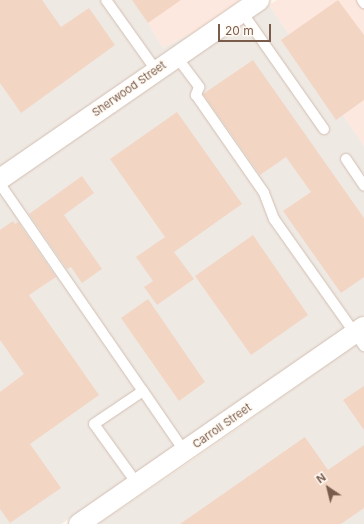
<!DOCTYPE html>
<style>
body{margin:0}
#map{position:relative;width:364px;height:524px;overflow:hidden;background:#fdf6ec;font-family:Inter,sans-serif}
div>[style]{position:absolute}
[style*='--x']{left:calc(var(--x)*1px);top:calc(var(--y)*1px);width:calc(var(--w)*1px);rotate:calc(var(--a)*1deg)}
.commercial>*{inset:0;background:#fde8e0}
.industrial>*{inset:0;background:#efe9e4}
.building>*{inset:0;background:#f3d5c3}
.roads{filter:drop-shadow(0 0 1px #d1beb0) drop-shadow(0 0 1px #d1beb0)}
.lane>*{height:10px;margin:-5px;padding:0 5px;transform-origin:5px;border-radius:5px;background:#fff}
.street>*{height:20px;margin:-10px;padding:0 10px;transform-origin:10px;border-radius:10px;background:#fff}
span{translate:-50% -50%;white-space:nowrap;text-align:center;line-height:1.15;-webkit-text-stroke:3px #fffaf3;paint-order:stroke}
.street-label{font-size:11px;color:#7a5c4d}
.north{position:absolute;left:308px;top:468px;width:40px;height:40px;-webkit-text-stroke:3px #fffaf3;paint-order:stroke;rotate:325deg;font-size:11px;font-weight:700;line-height:16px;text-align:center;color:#7a5c4d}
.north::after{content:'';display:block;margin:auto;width:14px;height:18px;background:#7a5c4d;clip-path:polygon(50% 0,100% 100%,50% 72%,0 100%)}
.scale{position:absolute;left:218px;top:24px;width:53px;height:18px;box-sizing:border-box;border:2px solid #7a5c4d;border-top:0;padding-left:5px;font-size:12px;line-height:14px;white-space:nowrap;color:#7a5c4d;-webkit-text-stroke:3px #fffaf3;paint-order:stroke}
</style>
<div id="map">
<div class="commercial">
<i style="clip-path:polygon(134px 0,240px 0,196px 31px,163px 48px)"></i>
<i style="clip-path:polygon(277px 0,364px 0,364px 146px,269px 5px)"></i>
</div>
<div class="industrial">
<i style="clip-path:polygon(0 0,134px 0,163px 48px,196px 31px,0 167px)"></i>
<i style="clip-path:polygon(269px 5px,364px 146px,364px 315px,61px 524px,0 524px,0 191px)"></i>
<i style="clip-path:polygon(364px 339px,364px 524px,98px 524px,191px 461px)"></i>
</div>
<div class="building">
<i style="clip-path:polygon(0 0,42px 0,61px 27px,89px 8px,115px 45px,21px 113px,0 83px)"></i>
<i style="clip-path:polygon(132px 0,181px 0,148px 23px)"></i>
<i style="clip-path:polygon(338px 0,364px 35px,364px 100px,336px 120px,281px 40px)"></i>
<i style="clip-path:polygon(253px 60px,364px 218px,364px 277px,341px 293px,283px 211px,311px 192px,286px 157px,260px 175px,203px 94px)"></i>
<i style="clip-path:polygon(177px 112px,242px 204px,174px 252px,194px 279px,157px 305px,144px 287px,153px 281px,136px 257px,165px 237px,110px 159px)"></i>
<i style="clip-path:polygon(82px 176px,94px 193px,64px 215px,102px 269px,82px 283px,71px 267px,67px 269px,29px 214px)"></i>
<i style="clip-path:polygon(13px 221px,15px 224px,18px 222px,56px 277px,29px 295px,99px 395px,30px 444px,61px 488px,10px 523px,0 509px,0 392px,24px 374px,0 340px,0 230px)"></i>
<i style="clip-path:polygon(253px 235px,308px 315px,251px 355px,195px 276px)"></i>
<i style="clip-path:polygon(148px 299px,205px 382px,179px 401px,121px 318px)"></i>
<i style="clip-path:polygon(364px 386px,364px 430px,343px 400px)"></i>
<i style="clip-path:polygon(305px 437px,328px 470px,364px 445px,364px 508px,341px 524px,180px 524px)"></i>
</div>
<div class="roads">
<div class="lane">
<i style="--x:106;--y:0;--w:86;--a:54.5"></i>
<i style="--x:362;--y:0;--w:4;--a:56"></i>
<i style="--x:242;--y:12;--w:143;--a:55"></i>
<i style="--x:176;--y:56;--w:39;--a:53"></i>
<i style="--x:199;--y:87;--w:9;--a:111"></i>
<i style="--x:196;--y:95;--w:119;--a:55.2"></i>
<i style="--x:264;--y:193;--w:28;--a:69"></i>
<i style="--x:274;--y:219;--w:156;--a:54.7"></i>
<i style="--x:346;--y:159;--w:32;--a:56"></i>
<i style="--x:0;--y:184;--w:252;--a:55.4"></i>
<i style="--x:138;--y:485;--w:75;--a:-125.8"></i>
<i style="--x:94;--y:424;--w:59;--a:-34"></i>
<i style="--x:143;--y:391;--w:74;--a:55.5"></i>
</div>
<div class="street">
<i style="--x:0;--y:179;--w:315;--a:-34.6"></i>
<i style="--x:79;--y:524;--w:346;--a:-34.7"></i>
</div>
</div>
<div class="street-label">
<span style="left:129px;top:89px;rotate:-35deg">Sherwood Street</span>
<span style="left:222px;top:426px;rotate:-35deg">Carroll Street</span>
</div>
<div class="north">N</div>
<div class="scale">20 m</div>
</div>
